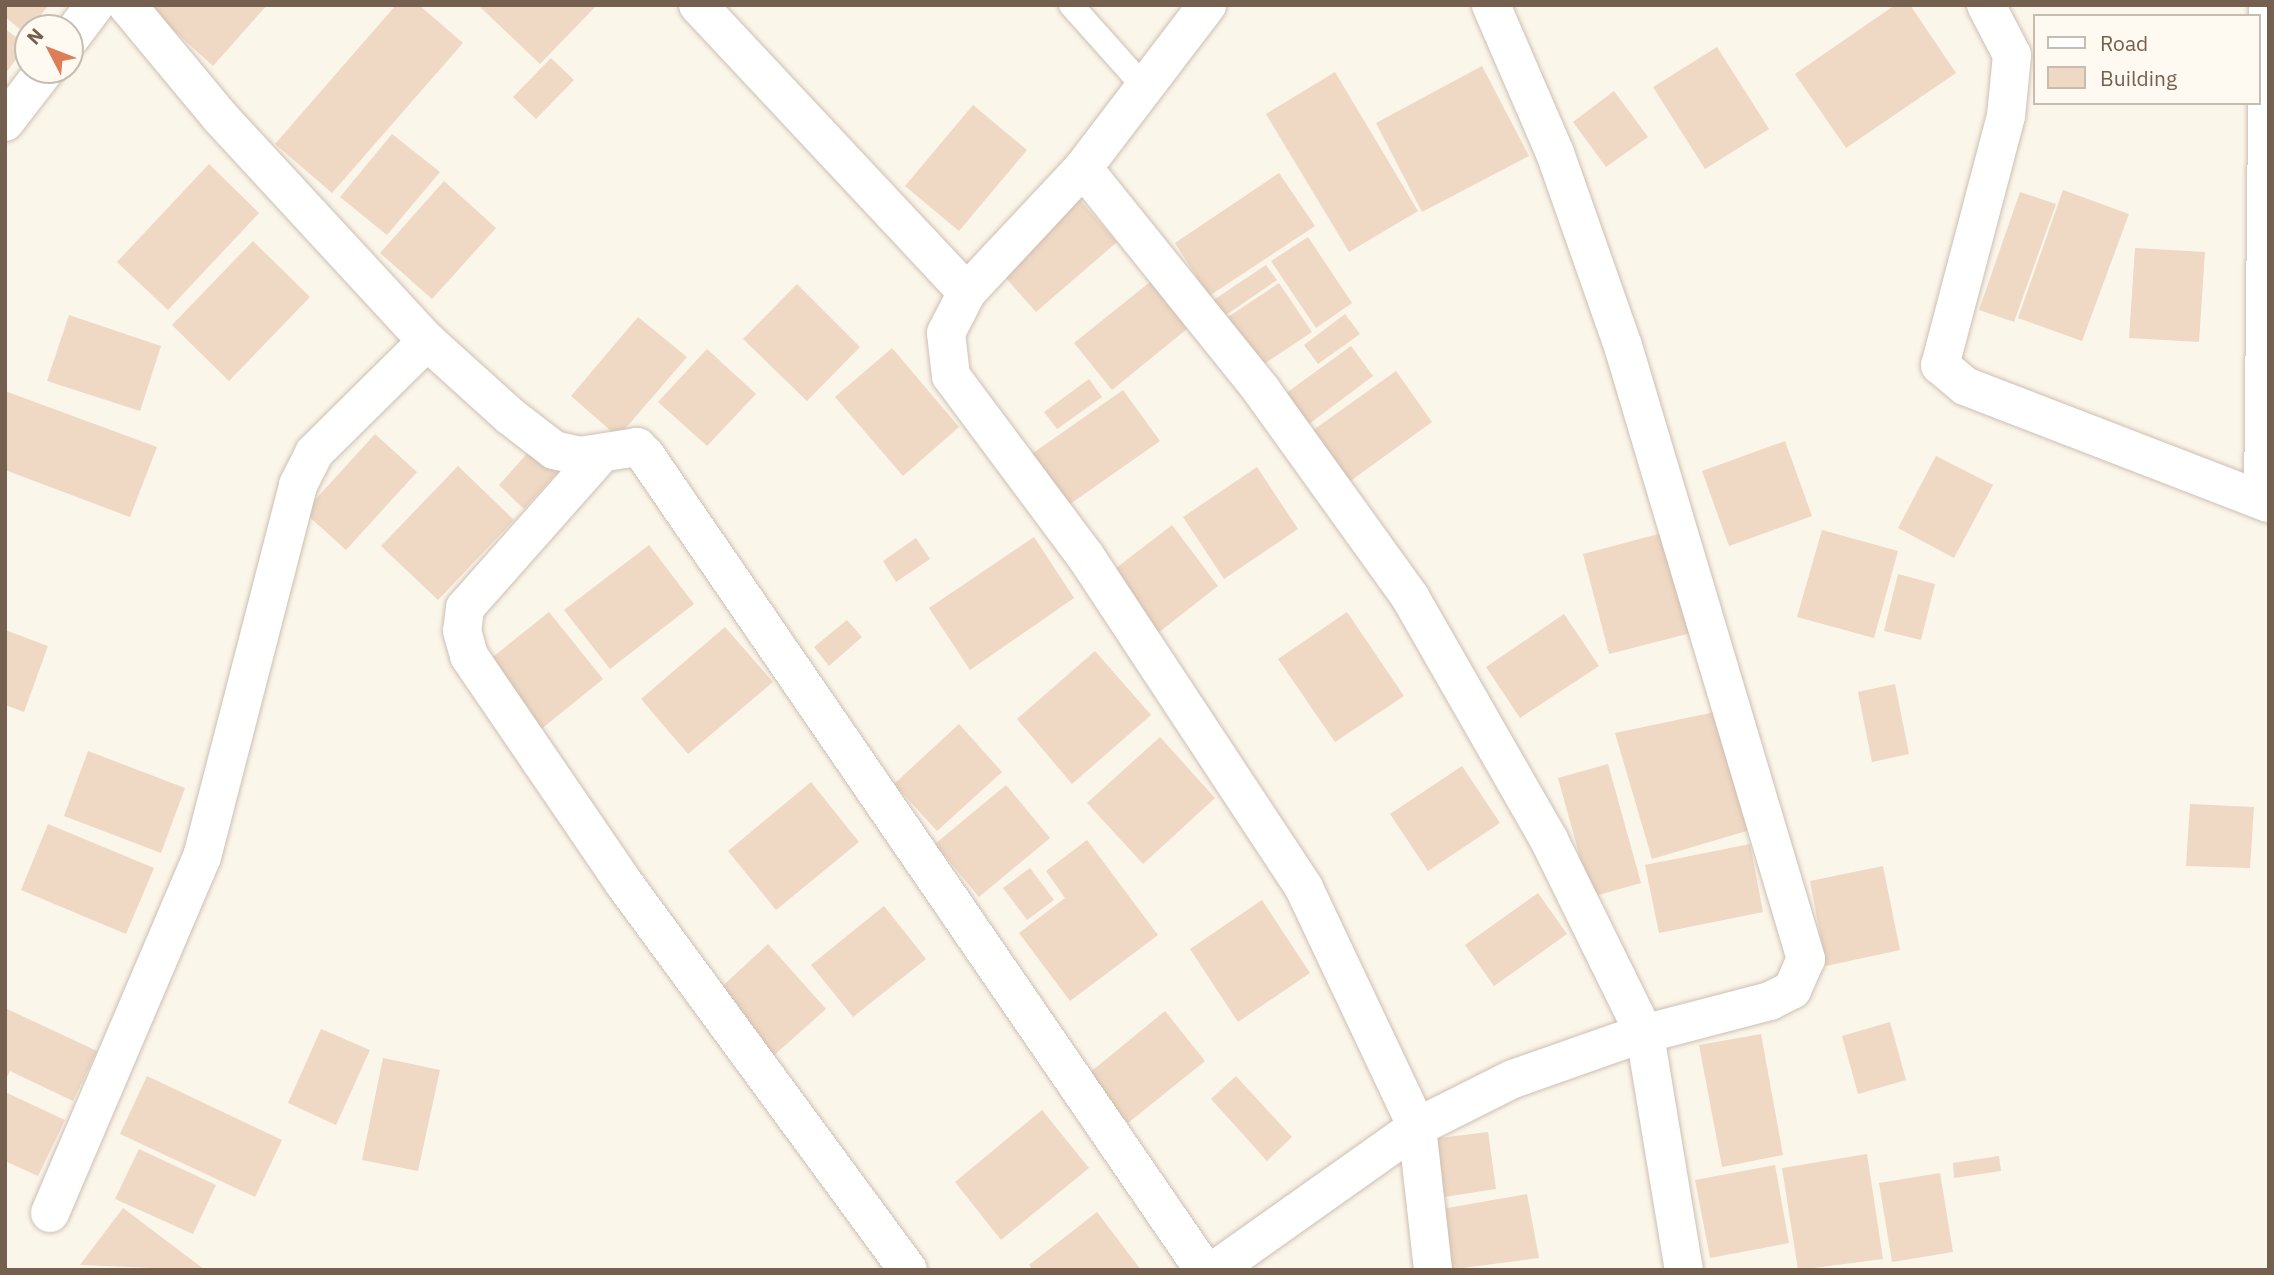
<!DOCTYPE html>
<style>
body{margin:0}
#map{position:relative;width:2274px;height:1275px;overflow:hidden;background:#fbf6ea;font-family:"IBM Plex Sans",sans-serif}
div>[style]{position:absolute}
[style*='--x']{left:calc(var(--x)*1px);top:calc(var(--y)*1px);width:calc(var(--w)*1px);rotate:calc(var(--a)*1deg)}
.building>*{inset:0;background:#efd8c4}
.roads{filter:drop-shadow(0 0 2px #cdbfb1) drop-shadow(0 0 2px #cdbfb1)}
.service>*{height:24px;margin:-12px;padding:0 12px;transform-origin:12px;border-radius:12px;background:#fff}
.minor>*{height:38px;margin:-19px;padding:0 19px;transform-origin:19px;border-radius:19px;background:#fff}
span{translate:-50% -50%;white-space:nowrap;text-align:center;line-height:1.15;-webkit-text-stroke:6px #fefaf1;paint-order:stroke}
.frame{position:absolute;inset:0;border:7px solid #755f4f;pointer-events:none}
.legend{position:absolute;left:2033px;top:14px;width:228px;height:91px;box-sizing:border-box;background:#fefaf1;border:2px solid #c7bcb0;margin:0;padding:9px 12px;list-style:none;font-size:21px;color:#755f4f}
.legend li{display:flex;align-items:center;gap:14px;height:35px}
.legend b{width:35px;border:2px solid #c7bcb0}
.north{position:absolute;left:14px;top:14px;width:70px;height:70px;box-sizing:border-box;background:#fefaf1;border:2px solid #c7bcb0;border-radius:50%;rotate:312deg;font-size:19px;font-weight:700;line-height:28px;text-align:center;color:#755f4f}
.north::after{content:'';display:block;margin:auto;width:24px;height:32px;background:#dd7e58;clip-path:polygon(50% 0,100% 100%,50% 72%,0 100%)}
</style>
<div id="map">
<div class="building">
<i style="clip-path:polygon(5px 5px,49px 5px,25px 33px,5px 17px)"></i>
<i style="clip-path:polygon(153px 5px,267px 5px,213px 66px,150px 9px)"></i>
<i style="clip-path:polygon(396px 5px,419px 5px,463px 43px,332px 193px,275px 144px)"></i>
<i style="clip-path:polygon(478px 5px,597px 5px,540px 64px)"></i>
<i style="clip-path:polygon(1895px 5px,1910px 5px,1956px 73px,1846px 148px,1795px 74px)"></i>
<i style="clip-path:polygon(5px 29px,27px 45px,5px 74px)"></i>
<i style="clip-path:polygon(1717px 47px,1769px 129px,1705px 169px,1653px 87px)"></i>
<i style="clip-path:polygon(551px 58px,574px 80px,536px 119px,513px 97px)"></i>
<i style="clip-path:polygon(1482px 66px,1529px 156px,1422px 212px,1376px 123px)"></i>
<i style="clip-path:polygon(1335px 72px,1418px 211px,1349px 252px,1266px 114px)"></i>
<i style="clip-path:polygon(1614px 91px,1648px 137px,1606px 167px,1573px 122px)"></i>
<i style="clip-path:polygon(973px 105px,1027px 150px,959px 231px,905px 186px)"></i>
<i style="clip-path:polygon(392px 134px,440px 172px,387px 235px,340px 197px)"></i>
<i style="clip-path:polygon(209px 164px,259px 213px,168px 310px,117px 262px)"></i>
<i style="clip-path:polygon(1279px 173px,1315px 226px,1209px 296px,1175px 243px)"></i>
<i style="clip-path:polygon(444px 181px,496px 228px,432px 299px,380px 253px)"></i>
<i style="clip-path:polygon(2063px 190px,2129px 214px,2082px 341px,2018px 318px)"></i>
<i style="clip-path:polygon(2020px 192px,2056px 204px,2014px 322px,1979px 310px)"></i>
<i style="clip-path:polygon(1078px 198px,1117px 242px,1036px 312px,997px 268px)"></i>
<i style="clip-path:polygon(1308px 237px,1352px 303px,1316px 328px,1271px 261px)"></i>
<i style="clip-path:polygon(253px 241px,310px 297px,229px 381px,172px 325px)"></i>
<i style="clip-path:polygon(2135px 248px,2205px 252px,2199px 342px,2129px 338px)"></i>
<i style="clip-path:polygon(1266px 265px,1277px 280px,1223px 317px,1212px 301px)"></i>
<i style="clip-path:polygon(1150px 282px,1187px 329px,1112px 390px,1074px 343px)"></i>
<i style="clip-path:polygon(1279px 283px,1312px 332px,1258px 368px,1225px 319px)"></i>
<i style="clip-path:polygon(797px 284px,860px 347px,807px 401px,743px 339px)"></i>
<i style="clip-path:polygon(1345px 314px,1360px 334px,1318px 364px,1304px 345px)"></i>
<i style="clip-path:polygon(69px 315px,161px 346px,140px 411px,47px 381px)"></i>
<i style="clip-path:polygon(638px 317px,687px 357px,618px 437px,571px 396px)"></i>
<i style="clip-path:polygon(1351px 346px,1373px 376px,1301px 430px,1278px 399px)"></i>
<i style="clip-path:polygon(892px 348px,959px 427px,903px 476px,835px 397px)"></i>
<i style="clip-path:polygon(707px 349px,756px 394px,707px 446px,658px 402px)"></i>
<i style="clip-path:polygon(1396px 371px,1432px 422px,1342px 487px,1305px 436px)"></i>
<i style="clip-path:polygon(1089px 379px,1102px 397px,1057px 429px,1044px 412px)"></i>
<i style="clip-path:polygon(1123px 390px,1160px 441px,1063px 509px,1026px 458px)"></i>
<i style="clip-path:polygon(5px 391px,157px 447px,130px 517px,5px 470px)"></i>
<i style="clip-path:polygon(375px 434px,417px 472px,346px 550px,304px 512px)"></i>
<i style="clip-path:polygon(1785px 441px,1812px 516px,1729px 546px,1702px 471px)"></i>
<i style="clip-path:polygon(531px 449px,557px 473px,524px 509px,499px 485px)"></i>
<i style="clip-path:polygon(1936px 456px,1993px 485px,1954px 558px,1898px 528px)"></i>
<i style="clip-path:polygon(458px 466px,514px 520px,438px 600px,381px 546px)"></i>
<i style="clip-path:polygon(1257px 467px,1298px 529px,1224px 579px,1183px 517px)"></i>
<i style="clip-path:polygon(1172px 525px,1218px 586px,1158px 633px,1111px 572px)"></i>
<i style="clip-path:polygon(1822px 530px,1898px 551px,1874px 638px,1797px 617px)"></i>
<i style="clip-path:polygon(1666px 532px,1691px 633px,1609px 654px,1583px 554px)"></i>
<i style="clip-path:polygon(1034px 537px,1074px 598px,970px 670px,929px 608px)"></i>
<i style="clip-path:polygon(916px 538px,930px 559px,896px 582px,883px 561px)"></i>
<i style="clip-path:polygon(649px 545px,694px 604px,610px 669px,564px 610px)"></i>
<i style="clip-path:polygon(1898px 574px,1935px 584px,1921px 640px,1884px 631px)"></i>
<i style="clip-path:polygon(549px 612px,603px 679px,534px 735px,479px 668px)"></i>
<i style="clip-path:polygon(1347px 612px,1404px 696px,1335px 742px,1278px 659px)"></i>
<i style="clip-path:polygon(1564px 614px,1599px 666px,1520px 718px,1486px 667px)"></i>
<i style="clip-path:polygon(847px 620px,862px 637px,829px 666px,814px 647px)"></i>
<i style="clip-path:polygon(725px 627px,773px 682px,688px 754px,641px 699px)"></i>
<i style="clip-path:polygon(5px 630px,48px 646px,24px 712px,5px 705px)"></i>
<i style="clip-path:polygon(1095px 651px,1151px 715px,1072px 784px,1017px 719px)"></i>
<i style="clip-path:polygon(1895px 684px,1909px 754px,1872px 762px,1858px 692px)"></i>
<i style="clip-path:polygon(1715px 712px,1750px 830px,1652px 859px,1615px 733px)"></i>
<i style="clip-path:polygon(959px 724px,1002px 772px,937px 831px,894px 784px)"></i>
<i style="clip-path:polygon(1160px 737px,1215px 798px,1143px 864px,1087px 803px)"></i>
<i style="clip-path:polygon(88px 751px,185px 788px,161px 853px,64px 816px)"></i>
<i style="clip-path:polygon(1608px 764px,1641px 883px,1591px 897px,1558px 778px)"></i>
<i style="clip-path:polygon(1462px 766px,1500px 823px,1428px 871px,1390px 814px)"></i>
<i style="clip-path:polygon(811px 782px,859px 842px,776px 910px,728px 851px)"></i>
<i style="clip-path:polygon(1006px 785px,1050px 838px,979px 897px,935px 844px)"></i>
<i style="clip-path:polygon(2190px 804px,2254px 807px,2250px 868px,2186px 866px)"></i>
<i style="clip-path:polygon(48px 824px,154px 868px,126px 934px,21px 890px)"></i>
<i style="clip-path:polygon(1087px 840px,1158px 935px,1070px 1001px,1019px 933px,1065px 898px,1046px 871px)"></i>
<i style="clip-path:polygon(1750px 844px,1763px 912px,1659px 933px,1645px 865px)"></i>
<i style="clip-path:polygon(1883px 866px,1900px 950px,1826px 966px,1810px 881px)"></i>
<i style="clip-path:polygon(1030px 868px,1054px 900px,1027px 920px,1003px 888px)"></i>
<i style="clip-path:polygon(1538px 893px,1567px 934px,1494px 986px,1465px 945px)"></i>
<i style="clip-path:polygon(1262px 900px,1310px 973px,1238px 1022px,1190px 949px)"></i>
<i style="clip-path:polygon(884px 906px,926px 959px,853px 1017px,811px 965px)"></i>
<i style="clip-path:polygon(768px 944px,826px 1009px,772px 1057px,715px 993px)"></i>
<i style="clip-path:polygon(5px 1008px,97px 1051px,73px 1101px,10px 1071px,5px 1081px)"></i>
<i style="clip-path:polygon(1165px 1011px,1205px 1061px,1128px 1123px,1088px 1074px)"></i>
<i style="clip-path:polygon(1890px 1022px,1906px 1080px,1858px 1094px,1842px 1036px)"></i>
<i style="clip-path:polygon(321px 1029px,370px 1050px,336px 1125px,288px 1103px)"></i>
<i style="clip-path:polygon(1761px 1034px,1783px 1155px,1722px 1167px,1699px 1045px)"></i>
<i style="clip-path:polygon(383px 1058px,440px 1070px,418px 1171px,362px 1160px)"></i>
<i style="clip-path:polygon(147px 1076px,282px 1140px,255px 1197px,120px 1134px)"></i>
<i style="clip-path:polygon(1236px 1076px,1292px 1137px,1267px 1161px,1211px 1099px)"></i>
<i style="clip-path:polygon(5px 1092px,65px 1120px,38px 1176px,5px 1161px)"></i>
<i style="clip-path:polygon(1042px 1110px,1089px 1168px,1001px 1240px,955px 1182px)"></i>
<i style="clip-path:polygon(1488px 1132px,1496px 1189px,1431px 1199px,1423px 1140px)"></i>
<i style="clip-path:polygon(139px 1149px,216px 1185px,193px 1234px,115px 1199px)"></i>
<i style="clip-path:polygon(1867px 1154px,1883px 1259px,1798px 1270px,1782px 1168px)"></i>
<i style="clip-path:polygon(1999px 1156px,2001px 1171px,1954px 1178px,1953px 1163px)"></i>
<i style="clip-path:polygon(1775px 1165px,1789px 1243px,1710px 1258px,1695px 1180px)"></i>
<i style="clip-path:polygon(1940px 1173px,1953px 1252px,1892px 1262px,1879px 1183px)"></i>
<i style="clip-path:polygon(1527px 1194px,1539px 1258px,1447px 1270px,1436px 1210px)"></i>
<i style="clip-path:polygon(123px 1208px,205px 1270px,80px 1265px)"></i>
<i style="clip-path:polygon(1097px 1212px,1141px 1270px,1033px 1270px,1029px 1265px)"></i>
</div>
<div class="roads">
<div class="service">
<i style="--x:1071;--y:5;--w:114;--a:48.2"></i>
</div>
<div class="minor">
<i style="--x:127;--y:5;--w:146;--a:50.3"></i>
<i style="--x:220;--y:117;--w:305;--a:47.3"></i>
<i style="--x:427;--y:341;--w:112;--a:42.1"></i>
<i style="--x:510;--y:416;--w:56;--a:37.7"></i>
<i style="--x:554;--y:450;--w:27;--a:13"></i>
<i style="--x:580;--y:456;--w:58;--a:-9"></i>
<i style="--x:637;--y:447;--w:13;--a:45"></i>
<i style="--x:646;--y:456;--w:987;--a:55.57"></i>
<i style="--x:698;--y:5;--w:393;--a:46.9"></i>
<i style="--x:967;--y:292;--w:170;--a:-46.9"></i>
<i style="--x:1083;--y:168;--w:205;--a:-52.7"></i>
<i style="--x:1986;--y:5;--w:56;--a:62.5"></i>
<i style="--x:2012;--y:55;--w:61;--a:95.6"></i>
<i style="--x:2006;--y:116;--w:258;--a:104.8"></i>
<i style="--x:1940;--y:365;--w:33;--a:40"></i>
<i style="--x:1965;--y:386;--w:326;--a:21.1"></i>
<i style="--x:70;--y:38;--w:41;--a:-52.9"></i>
<i style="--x:5;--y:122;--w:66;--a:-52.4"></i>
<i style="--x:1083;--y:168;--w:286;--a:51.2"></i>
<i style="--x:1262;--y:391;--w:254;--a:54.3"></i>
<i style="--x:1410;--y:597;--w:280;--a:60.2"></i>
<i style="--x:1549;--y:840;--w:217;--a:63.8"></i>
<i style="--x:1645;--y:1035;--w:238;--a:80.6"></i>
<i style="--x:967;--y:292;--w:46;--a:117.1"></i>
<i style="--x:946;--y:333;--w:43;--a:83.4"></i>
<i style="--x:951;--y:376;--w:226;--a:53.3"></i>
<i style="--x:1086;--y:557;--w:396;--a:56.6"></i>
<i style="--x:1304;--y:888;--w:264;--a:64.7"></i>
<i style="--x:1417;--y:1127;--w:144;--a:83.6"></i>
<i style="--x:602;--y:453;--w:207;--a:131.5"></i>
<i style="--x:465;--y:608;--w:23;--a:97"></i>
<i style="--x:462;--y:631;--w:26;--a:74"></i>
<i style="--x:469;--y:656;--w:273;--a:55.7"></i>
<i style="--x:623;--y:882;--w:481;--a:53.7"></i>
<i style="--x:2263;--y:501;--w:496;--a:-89.4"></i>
<i style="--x:50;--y:1213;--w:387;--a:-66.9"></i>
<i style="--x:202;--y:857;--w:384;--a:-75.5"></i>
<i style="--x:298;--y:485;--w:36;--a:-63"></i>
<i style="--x:314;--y:453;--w:159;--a:-44.7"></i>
<i style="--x:1215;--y:1270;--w:247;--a:-35.3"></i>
<i style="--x:1417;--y:1127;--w:107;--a:-26.6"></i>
<i style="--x:1513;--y:1079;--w:126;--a:-19.4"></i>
<i style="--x:1632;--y:1037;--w:143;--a:-14.6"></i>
<i style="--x:1770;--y:1001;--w:25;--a:-27"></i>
<i style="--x:1792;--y:990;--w:34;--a:-66"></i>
<i style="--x:1806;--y:959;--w:640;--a:-106.62"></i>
<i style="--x:1623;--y:346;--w:205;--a:-109.4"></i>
<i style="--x:1555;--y:153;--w:161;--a:-113.4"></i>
</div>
</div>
<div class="frame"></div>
<ul class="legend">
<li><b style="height:9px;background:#fff"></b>Road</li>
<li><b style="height:19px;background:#efd8c4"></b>Building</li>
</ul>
<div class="north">N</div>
</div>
